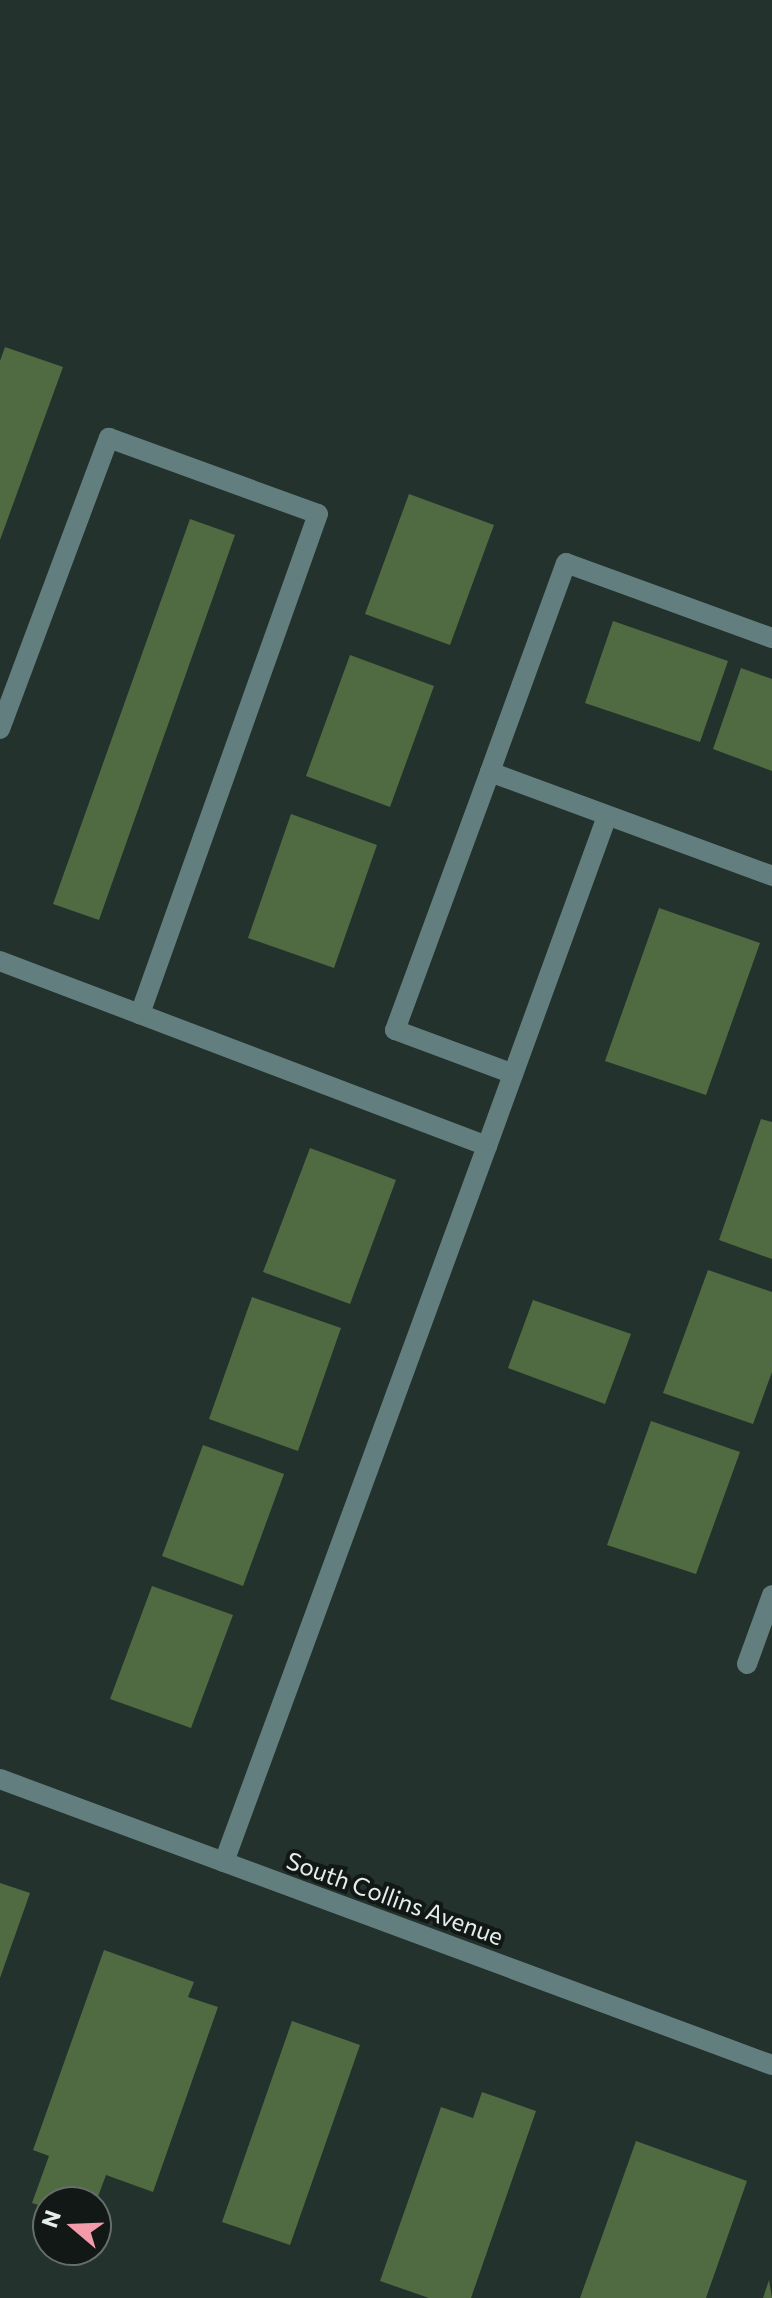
<!DOCTYPE html>
<style>
body{margin:0}
#map{position:relative;width:772px;height:2298px;overflow:hidden;background:#23322c;font-family:Commissioner,sans-serif}
div>[style]{position:absolute}
[style*='--x']{left:calc(var(--x)*1px);top:calc(var(--y)*1px);width:calc(var(--w)*1px);rotate:calc(var(--a)*1deg)}
.building>*{inset:0;background:#506b42}
.minor>*{height:20px;margin:-10px;padding:0 10px;transform-origin:10px;border-radius:10px;background:#637e7f}
span{translate:-50% -50%;white-space:nowrap;text-align:center;line-height:1.15;-webkit-text-stroke:8px #121815;paint-order:stroke}
.street-label{font-size:24px;color:#e5eeea}
.north{position:absolute;left:32px;top:2186px;width:80px;height:80px;box-sizing:border-box;background:#121815;border:2px solid #666e6a;border-radius:50%;rotate:289deg;font-size:22px;font-weight:700;line-height:32px;text-align:center;color:#e5eeea}
.north::after{content:'';display:block;margin:auto;width:28px;height:36px;background:#f39aab;clip-path:polygon(50% 0,100% 100%,50% 72%,0 100%)}
</style>
<div id="map">
<div class="building">
<i style="clip-path:polygon(5px 347px,63px 367px,0 540px,0 361px)"></i>
<i style="clip-path:polygon(409px 494px,494px 525px,450px 645px,365px 614px)"></i>
<i style="clip-path:polygon(190px 519px,235px 535px,99px 920px,53px 904px)"></i>
<i style="clip-path:polygon(613px 621px,728px 661px,700px 742px,585px 703px)"></i>
<i style="clip-path:polygon(350px 655px,434px 686px,390px 807px,306px 776px)"></i>
<i style="clip-path:polygon(741px 668px,772px 679px,772px 771px,713px 749px)"></i>
<i style="clip-path:polygon(291px 814px,377px 845px,334px 968px,248px 938px)"></i>
<i style="clip-path:polygon(659px 908px,760px 943px,706px 1095px,605px 1061px)"></i>
<i style="clip-path:polygon(761px 1119px,772px 1122px,772px 1259px,719px 1240px)"></i>
<i style="clip-path:polygon(310px 1148px,396px 1180px,350px 1304px,263px 1272px)"></i>
<i style="clip-path:polygon(708px 1270px,772px 1292px,772px 1372px,753px 1424px,663px 1393px)"></i>
<i style="clip-path:polygon(252px 1297px,341px 1328px,298px 1451px,209px 1419px)"></i>
<i style="clip-path:polygon(533px 1300px,631px 1334px,605px 1404px,508px 1368px)"></i>
<i style="clip-path:polygon(651px 1421px,740px 1452px,696px 1574px,607px 1545px)"></i>
<i style="clip-path:polygon(203px 1445px,284px 1474px,243px 1586px,162px 1556px)"></i>
<i style="clip-path:polygon(152px 1586px,233px 1615px,191px 1728px,110px 1699px)"></i>
<i style="clip-path:polygon(0 1883px,30px 1893px,0 1978px)"></i>
<i style="clip-path:polygon(104px 1950px,194px 1982px,188px 1997px,218px 2007px,153px 2192px,106px 2175px,96px 2202px,48px 2202px,48px 2208px,32px 2203px,49px 2156px,33px 2150px)"></i>
<i style="clip-path:polygon(292px 2021px,360px 2045px,290px 2245px,222px 2222px)"></i>
<i style="clip-path:polygon(482px 2092px,536px 2111px,471px 2298px,429px 2298px,380px 2281px,441px 2107px,473px 2118px)"></i>
<i style="clip-path:polygon(636px 2141px,747px 2181px,706px 2298px,580px 2298px)"></i>
<i style="clip-path:polygon(769px 2280px,772px 2298px,763px 2298px)"></i>
</div>
<div class="minor">
<i style="--x:772;--y:638;--w:219;--a:-160"></i>
<i style="--x:566;--y:563;--w:222;--a:110"></i>
<i style="--x:490;--y:772;--w:301;--a:20.2"></i>
<i style="--x:0;--y:729;--w:311;--a:-69.5"></i>
<i style="--x:109;--y:438;--w:222;--a:20"></i>
<i style="--x:318;--y:514;--w:531;--a:109.6"></i>
<i style="--x:490;--y:772;--w:275;--a:110.2"></i>
<i style="--x:395;--y:1030;--w:126;--a:20.4"></i>
<i style="--x:0;--y:961;--w:521;--a:20.8"></i>
<i style="--x:487;--y:1146;--w:763;--a:110.17"></i>
<i style="--x:487;--y:1146;--w:351;--a:-70"></i>
<i style="--x:747;--y:1664;--w:73;--a:-70.1"></i>
<i style="--x:0;--y:1779;--w:823;--a:20.33"></i>
</div>
<div class="street-label">
<span style="left:395px;top:1898px;rotate:20deg">South Collins Avenue</span>
</div>
<div class="north">N</div>
</div>
